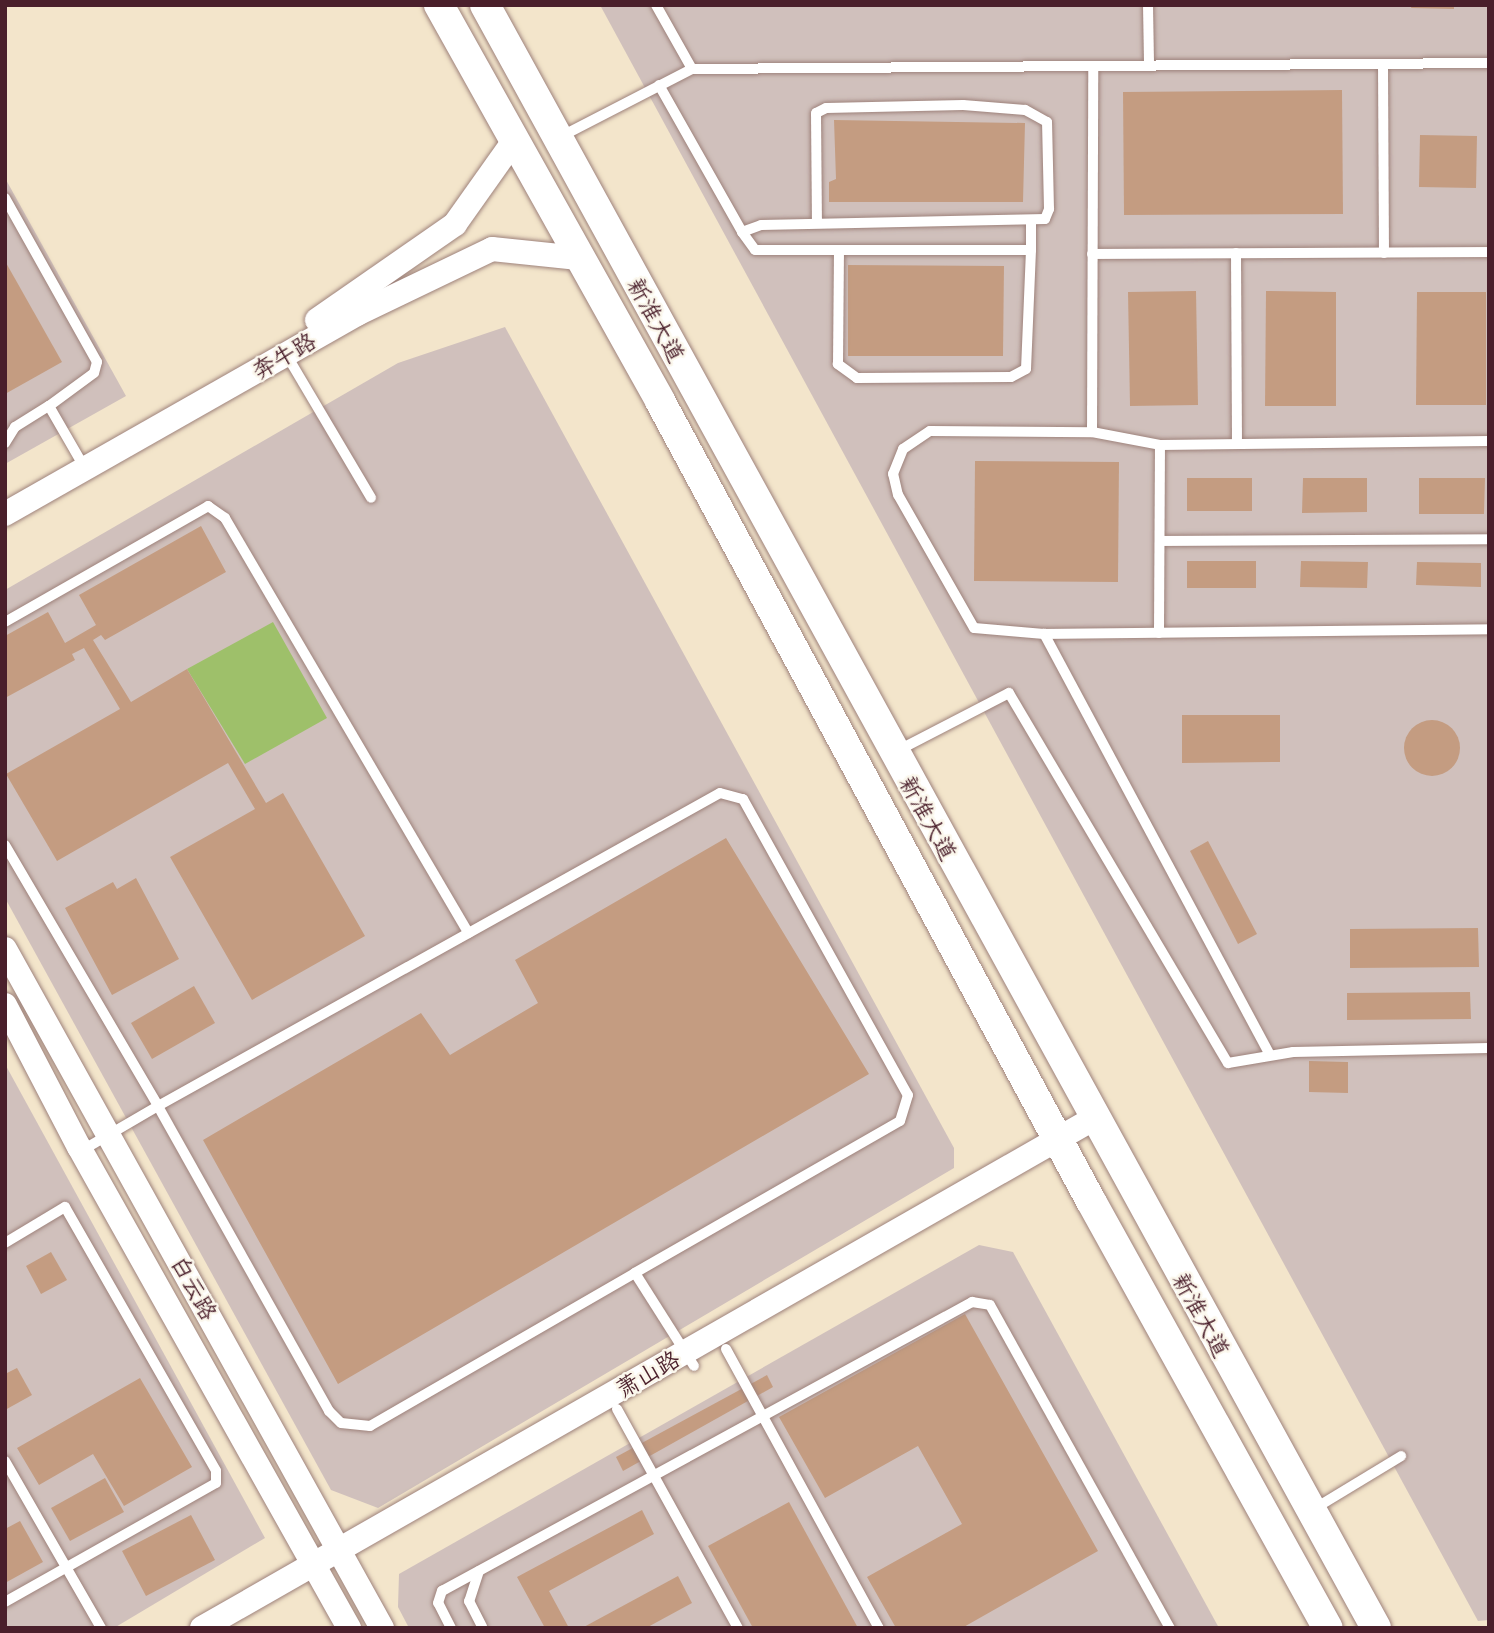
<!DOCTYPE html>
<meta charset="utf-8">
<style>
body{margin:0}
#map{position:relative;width:1494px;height:1633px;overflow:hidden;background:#f3e5cb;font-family:"Patrick Hand","LXGW WenKai TC",sans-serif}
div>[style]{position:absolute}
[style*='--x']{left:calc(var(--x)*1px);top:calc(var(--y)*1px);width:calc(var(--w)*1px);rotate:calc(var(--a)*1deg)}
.industrial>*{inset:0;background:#d0c0bc}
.green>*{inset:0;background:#9ec06a}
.building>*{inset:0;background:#c49c81}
.round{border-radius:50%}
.roads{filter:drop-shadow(0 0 2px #9e827b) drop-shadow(0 0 2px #9e827b)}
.service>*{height:10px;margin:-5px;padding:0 5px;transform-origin:5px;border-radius:5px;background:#fff}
.tertiary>*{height:24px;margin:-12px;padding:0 12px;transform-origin:12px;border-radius:12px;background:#fff}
.primary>*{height:30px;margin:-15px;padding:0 15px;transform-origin:15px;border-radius:15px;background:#fff}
span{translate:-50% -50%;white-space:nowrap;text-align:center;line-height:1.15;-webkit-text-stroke:5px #fbf7ec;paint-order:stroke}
.street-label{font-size:23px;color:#4a1f2b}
.frame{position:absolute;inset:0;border:7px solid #4a1f2b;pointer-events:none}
</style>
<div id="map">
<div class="industrial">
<i style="clip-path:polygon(600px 5px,1489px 5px,1489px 1620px,1478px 1621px)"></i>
<i style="clip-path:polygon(5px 178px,126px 396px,5px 464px)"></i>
<i style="clip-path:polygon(505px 327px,954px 1148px,954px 1168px,378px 1508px,331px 1490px,5px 898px,5px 590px,398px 363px)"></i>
<i style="clip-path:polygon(5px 1064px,265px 1538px,114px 1628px,5px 1628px)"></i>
<i style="clip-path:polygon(979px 1245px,1013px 1252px,1219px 1628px,409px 1628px,398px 1607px,399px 1574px)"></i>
</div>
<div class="green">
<i style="clip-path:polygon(273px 622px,327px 718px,245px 764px,187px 669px)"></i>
</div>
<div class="building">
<i style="clip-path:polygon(1412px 5px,1454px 5px,1454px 9px,1411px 8px)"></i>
<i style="clip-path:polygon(1342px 90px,1343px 214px,1124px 215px,1123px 92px)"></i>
<i style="clip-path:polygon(834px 120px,1025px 123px,1023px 202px,829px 202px,829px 182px,836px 179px)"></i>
<i style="clip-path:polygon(1420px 135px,1477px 136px,1476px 188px,1419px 187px)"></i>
<i style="clip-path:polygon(5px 261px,62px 362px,5px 394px)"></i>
<i style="clip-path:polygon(848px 265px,1004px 266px,1003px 356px,848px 356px)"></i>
<i style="clip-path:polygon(1196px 291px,1198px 405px,1130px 406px,1128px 292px)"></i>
<i style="clip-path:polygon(1266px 291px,1336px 292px,1336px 406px,1265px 406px)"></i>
<i style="clip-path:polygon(1417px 292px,1486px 292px,1486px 405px,1416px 405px)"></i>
<i style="clip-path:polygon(975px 461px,1119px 462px,1118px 582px,974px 581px)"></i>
<i style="clip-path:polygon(1187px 478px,1252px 478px,1252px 511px,1187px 511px)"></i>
<i style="clip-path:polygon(1303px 478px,1367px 478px,1367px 512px,1302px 513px)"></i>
<i style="clip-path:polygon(1419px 478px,1485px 478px,1484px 514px,1419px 514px)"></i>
<i style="clip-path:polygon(201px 526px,226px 572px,105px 640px,101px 635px,93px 640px,131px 702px,187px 669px,266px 803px,283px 793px,365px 936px,252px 1000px,170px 857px,255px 809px,228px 763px,57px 861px,6px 774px,120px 709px,84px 648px,72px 654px,75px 660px,5px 698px,5px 636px,48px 612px,65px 643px,96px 625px,79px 595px)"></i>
<i style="clip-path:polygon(1187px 561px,1256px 561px,1256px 588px,1187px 588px)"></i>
<i style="clip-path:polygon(1301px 561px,1368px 562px,1367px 588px,1300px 587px)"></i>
<i style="clip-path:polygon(1417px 562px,1481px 563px,1481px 587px,1416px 585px)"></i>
<i style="clip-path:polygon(1182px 715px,1280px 715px,1280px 762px,1182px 763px)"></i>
<i class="round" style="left:1404px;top:720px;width:56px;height:56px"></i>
<i style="clip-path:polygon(726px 838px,869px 1074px,338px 1384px,203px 1140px,421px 1013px,450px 1055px,538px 1003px,515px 960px)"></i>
<i style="clip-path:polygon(1208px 841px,1257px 934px,1238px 944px,1190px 851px)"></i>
<i style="clip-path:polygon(136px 878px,179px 959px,112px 995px,65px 908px,113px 882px,117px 889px)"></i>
<i style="clip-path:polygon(1478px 928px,1479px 967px,1350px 968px,1350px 929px)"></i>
<i style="clip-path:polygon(194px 986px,215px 1023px,152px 1059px,131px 1023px)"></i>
<i style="clip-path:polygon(1470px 992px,1471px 1019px,1347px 1020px,1347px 993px)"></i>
<i style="clip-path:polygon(1309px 1061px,1348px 1062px,1348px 1093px,1309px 1092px)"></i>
<i style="clip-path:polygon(51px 1252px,67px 1280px,41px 1294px,26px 1266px)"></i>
<i style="clip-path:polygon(965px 1314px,1098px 1551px,962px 1628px,896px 1628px,867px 1577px,962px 1524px,918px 1446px,825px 1498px,779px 1417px)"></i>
<i style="clip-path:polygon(17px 1368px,32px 1395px,5px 1410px,5px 1374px)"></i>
<i style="clip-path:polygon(767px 1375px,773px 1387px,623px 1471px,616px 1457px)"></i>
<i style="clip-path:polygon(140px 1378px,192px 1467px,124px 1506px,93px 1454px,39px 1485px,17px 1448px)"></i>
<i style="clip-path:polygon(105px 1478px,124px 1512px,70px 1541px,51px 1508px)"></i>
<i style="clip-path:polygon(789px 1502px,858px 1628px,753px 1628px,708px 1546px)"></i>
<i style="clip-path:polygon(642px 1510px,654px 1534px,549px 1591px,569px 1628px,545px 1628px,517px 1577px)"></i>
<i style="clip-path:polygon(191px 1515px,215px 1560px,146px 1596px,122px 1551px)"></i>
<i style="clip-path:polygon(20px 1521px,43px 1562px,5px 1583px,5px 1529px)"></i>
<i style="clip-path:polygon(678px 1576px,692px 1603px,646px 1628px,582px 1628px)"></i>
</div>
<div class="roads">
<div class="service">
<i style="--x:656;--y:5;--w:73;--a:60.6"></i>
<i style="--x:692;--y:69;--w:797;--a:-0.43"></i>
<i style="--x:1148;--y:5;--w:60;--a:89"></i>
<i style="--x:1383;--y:64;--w:189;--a:89.7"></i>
<i style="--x:659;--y:85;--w:169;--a:60.5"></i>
<i style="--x:742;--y:232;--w:20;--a:-20"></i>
<i style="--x:761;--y:225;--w:284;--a:-1.2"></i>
<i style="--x:1045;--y:219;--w:11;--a:-68"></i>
<i style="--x:1049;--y:209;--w:87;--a:-91.3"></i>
<i style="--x:1047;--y:122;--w:25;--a:-151"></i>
<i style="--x:1025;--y:110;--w:62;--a:-175.4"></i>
<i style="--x:963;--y:105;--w:137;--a:178.7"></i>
<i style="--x:826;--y:108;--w:11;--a:153"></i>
<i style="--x:816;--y:113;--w:110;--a:89.5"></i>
<i style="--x:562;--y:136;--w:146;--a:-27.3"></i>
<i style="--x:5;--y:198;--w:188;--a:60.7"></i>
<i style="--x:97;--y:362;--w:11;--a:105"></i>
<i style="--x:94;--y:373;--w:56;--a:143.7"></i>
<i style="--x:1031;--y:221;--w:29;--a:90"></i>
<i style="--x:742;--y:232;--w:22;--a:54"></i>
<i style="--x:755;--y:250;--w:276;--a:0"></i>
<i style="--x:1031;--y:250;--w:119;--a:92.4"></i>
<i style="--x:1026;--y:369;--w:17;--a:152"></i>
<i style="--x:1011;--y:377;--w:154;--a:179.6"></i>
<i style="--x:857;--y:378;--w:24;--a:-144"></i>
<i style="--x:838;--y:364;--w:113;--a:-89.5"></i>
<i style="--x:1236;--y:253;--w:191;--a:89.7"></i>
<i style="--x:1092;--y:254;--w:397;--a:-0.3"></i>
<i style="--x:286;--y:354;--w:167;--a:59.4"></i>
<i style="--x:1092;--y:432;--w:69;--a:10.8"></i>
<i style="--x:1160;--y:445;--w:329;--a:-0.7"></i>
<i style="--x:5;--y:443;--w:19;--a:-58"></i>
<i style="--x:15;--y:427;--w:40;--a:-32"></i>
<i style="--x:49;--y:406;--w:60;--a:60"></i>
<i style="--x:1160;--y:541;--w:329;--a:-0.3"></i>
<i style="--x:5;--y:622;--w:234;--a:-29.7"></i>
<i style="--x:208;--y:506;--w:21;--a:35"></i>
<i style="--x:225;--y:518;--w:481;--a:59.6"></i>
<i style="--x:1159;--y:633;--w:188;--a:-89.7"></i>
<i style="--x:1044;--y:634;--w:70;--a:-175.1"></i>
<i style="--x:974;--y:628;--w:153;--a:-119.7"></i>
<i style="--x:898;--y:495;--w:22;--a:-103"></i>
<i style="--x:893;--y:474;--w:27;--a:-68"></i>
<i style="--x:903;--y:449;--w:32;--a:-34"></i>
<i style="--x:930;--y:431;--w:162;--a:0.4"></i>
<i style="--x:1092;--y:432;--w:366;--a:-89.8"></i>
<i style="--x:897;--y:751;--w:126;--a:-27.4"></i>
<i style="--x:1009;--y:693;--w:430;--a:59.4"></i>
<i style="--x:1228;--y:1063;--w:66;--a:-9.6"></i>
<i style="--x:1293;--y:1052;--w:196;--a:-1.2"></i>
<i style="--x:5;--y:845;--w:303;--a:59.6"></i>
<i style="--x:158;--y:1106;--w:89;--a:149.7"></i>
<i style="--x:1270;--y:1055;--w:478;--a:-118.2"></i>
<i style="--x:1044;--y:634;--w:445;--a:-0.6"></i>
<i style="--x:5;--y:1243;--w:70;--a:-31"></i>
<i style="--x:65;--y:1207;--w:304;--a:60.2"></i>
<i style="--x:216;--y:1471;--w:12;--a:90"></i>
<i style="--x:216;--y:1483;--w:242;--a:150.6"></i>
<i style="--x:635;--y:1273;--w:306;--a:150"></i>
<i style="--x:370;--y:1426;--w:29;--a:-174"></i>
<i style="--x:341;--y:1423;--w:17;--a:-135"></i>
<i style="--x:329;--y:1411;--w:350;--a:-119.3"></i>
<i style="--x:158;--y:1106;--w:643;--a:-29.12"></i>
<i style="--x:720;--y:793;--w:24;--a:15"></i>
<i style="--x:743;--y:799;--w:339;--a:60.9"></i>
<i style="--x:908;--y:1095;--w:27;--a:107"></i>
<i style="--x:900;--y:1121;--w:305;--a:150.2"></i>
<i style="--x:635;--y:1273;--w:110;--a:57.6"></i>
<i style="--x:726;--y:1349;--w:318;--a:61.3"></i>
<i style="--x:617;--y:1409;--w:250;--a:61.1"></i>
<i style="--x:5;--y:1461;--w:193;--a:60.1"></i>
<i style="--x:1314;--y:1509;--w:102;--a:-31.3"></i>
<i style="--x:479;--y:1571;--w:32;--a:108"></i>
<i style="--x:469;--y:1601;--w:29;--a:63"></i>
<i style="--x:451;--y:1628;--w:28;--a:-117"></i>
<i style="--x:438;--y:1603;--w:13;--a:-72"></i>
<i style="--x:442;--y:1591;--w:604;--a:-28.6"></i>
<i style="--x:972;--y:1302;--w:18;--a:9"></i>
<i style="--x:990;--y:1305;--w:370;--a:60.9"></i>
</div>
<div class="tertiary">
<i style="--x:317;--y:320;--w:168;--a:-34.8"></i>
<i style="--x:455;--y:224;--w:100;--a:-54.7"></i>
<i style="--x:5;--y:514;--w:405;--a:-29.6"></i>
<i style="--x:357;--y:314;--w:150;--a:-25.7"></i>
<i style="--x:492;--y:249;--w:87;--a:5.9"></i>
<i style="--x:5;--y:949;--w:777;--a:60.96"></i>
<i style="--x:5;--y:1005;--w:160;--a:62.5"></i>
<i style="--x:79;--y:1147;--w:552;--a:60.69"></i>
<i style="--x:202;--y:1628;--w:1026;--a:-29.74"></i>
</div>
<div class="primary">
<i style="--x:439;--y:5;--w:453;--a:60.8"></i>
<i style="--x:660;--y:401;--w:909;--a:61.69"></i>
<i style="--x:1091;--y:1201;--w:488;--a:61"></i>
<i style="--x:485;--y:5;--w:1851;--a:61.23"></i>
</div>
</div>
<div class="street-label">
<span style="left:656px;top:320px;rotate:61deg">新淮大道</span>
<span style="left:284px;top:356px;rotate:-30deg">奔牛路</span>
<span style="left:928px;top:818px;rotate:61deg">新淮大道</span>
<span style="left:194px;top:1288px;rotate:61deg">白云路</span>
<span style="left:1201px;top:1315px;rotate:61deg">新淮大道</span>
<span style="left:648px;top:1374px;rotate:-30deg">萧山路</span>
</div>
<div class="frame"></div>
</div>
